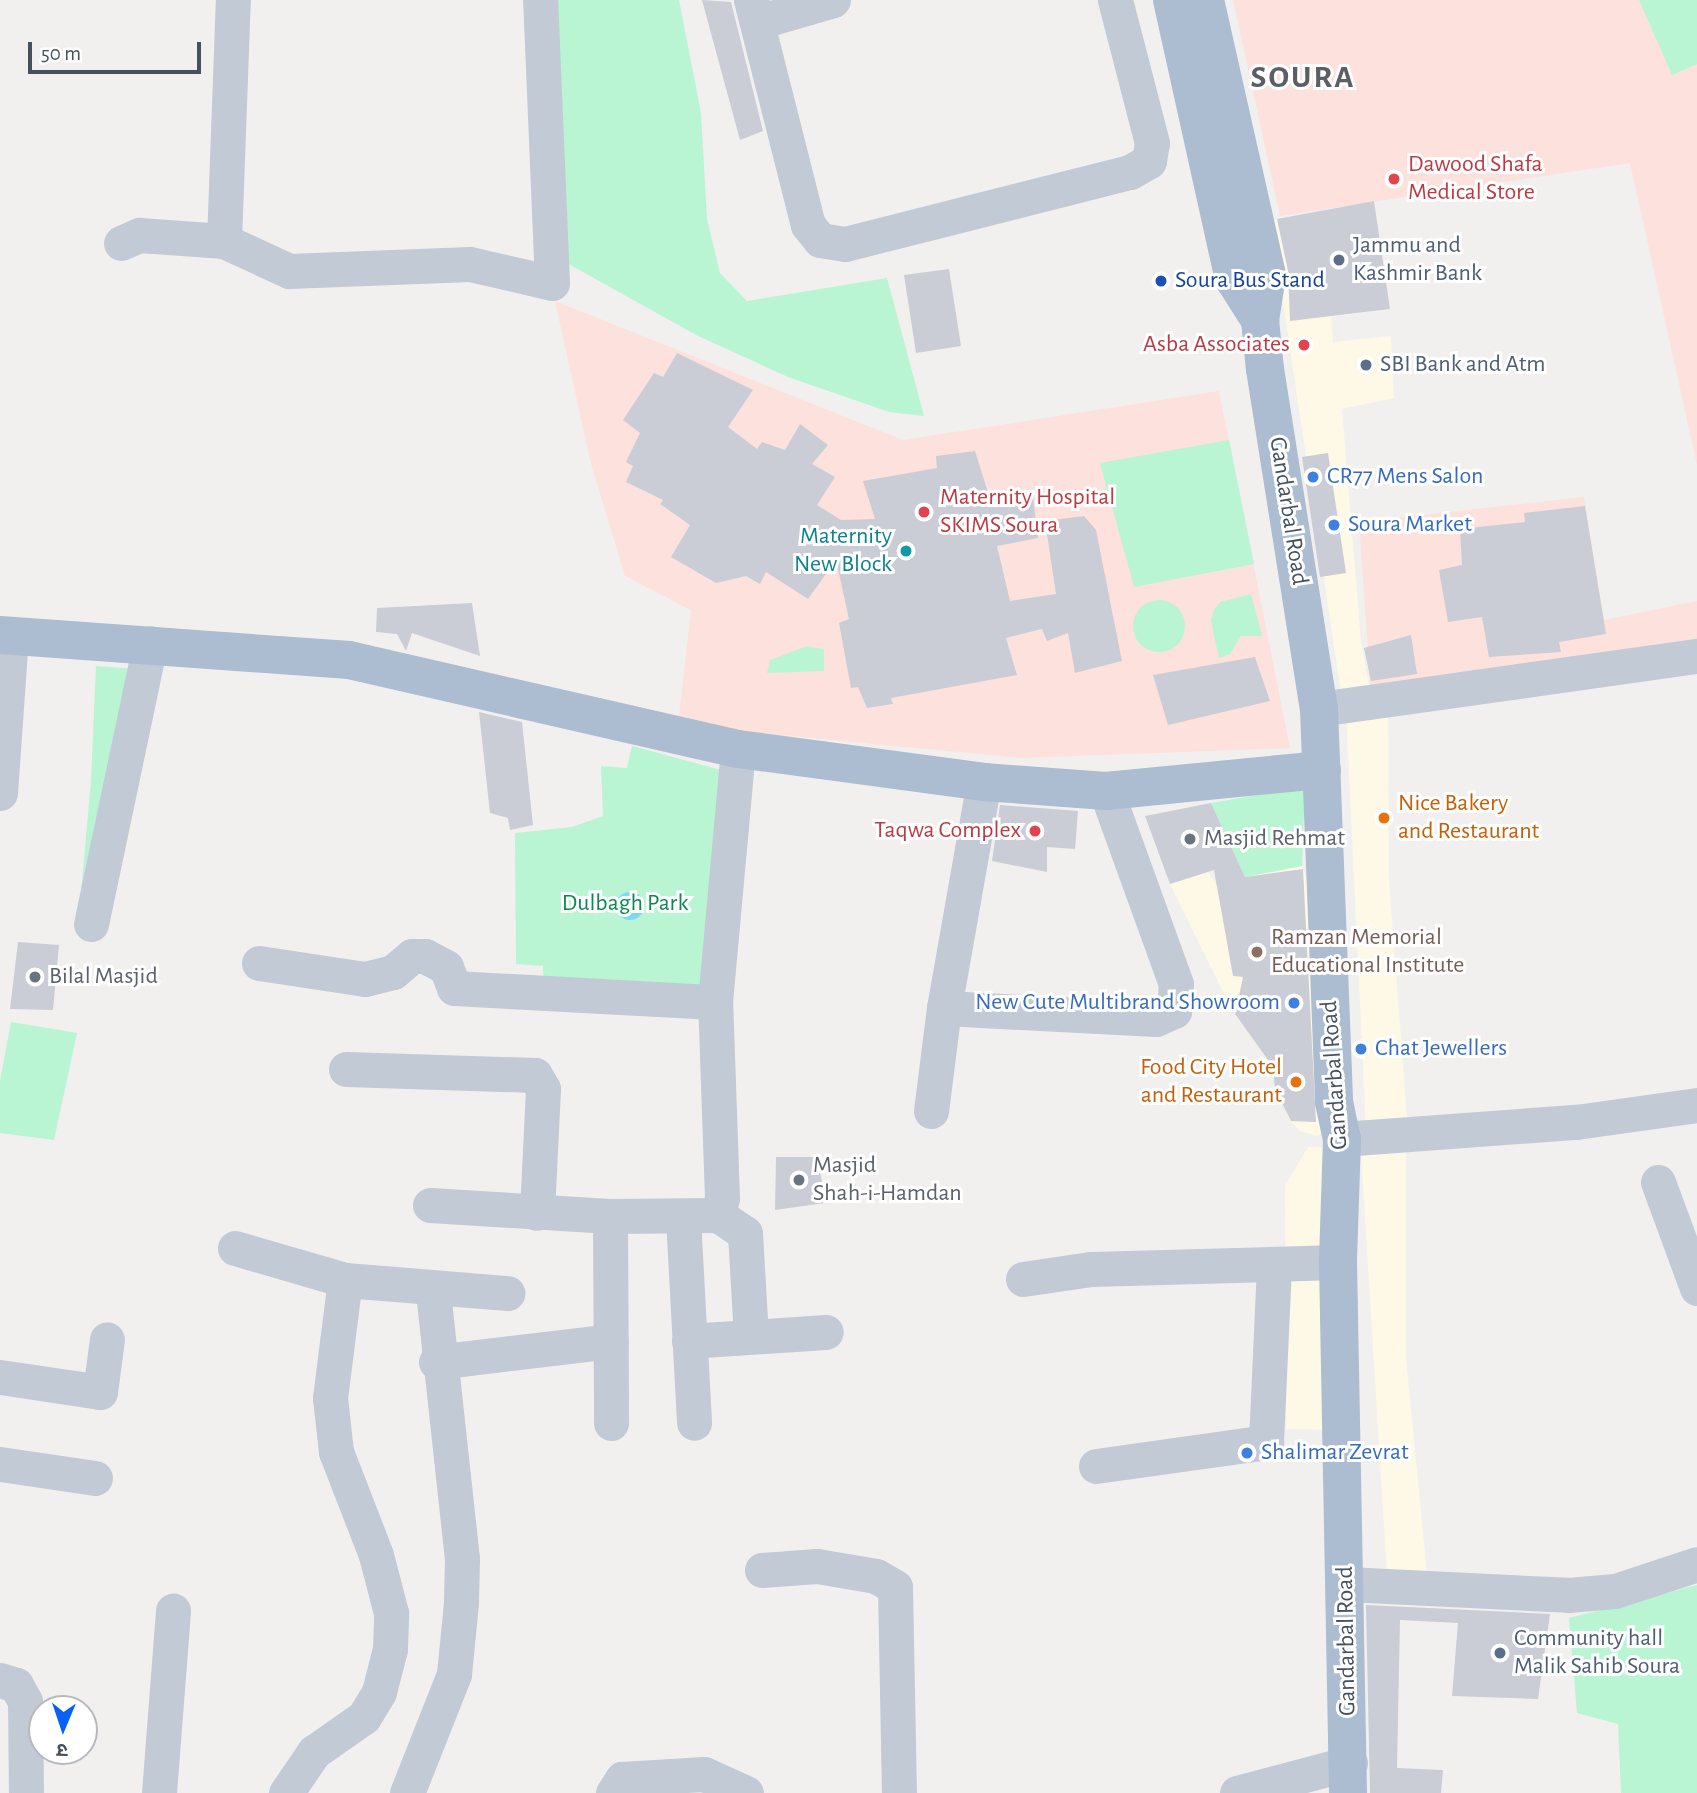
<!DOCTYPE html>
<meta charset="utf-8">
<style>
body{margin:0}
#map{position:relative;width:1697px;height:1793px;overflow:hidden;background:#f2efef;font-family:"Alegreya Sans","Noto Sans Devanagari",sans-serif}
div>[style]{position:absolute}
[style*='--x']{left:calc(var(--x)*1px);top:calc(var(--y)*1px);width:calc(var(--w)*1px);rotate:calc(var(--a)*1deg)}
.commercial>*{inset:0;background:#fef8e6}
.medical>*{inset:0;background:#fde1dd}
.green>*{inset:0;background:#b9f4d3}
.round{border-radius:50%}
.water>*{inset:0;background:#81d6f5}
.building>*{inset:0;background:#cacdd5}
.minor>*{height:35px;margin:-17.5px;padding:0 17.5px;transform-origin:17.5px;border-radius:17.5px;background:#c1cad5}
.major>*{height:38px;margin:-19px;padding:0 19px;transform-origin:19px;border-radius:19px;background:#acbcd1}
.dots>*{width:19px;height:19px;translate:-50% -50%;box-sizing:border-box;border:4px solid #fff;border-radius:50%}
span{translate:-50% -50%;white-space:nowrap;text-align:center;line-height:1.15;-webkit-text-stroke:6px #fff;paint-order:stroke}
.health-label{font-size:24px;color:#be3a42}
.left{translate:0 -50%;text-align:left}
.right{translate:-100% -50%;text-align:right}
.service-label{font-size:24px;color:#4e5e75}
.transit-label{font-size:24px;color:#164399}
.shop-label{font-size:24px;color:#366cbe}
.street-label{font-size:24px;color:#45515e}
.culture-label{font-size:24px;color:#0d838f}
.food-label{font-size:24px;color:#c56008}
.worship-label{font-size:24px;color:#5b616d}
.park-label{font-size:24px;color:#0d8851}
.education-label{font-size:24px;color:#785e54}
.district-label{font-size:32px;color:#5b5f65;font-weight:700;letter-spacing:2px}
.north{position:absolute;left:28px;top:1695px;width:70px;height:70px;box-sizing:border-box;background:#fff;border:2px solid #b5b9bf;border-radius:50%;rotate:182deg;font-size:19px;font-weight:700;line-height:28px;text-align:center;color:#45515e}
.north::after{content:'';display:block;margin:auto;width:24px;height:32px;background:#0661f4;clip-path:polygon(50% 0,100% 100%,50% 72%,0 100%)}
.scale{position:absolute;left:28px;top:42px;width:173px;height:32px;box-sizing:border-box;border:4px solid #45515e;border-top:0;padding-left:9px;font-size:21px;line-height:24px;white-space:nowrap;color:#45515e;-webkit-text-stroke:5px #fff;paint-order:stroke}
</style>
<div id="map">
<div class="commercial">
<i style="clip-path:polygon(1374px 201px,1390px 309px,1331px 317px,1333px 342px,1391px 336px,1394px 398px,1342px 409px,1361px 642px,1371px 695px,1342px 700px,1271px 220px)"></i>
<i style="clip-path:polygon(1388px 705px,1389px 880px,1408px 1130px,1366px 1131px,1346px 712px)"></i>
<i style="clip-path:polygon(1302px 866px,1310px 888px,1326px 1131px,1317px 1136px,1300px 1131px,1291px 1121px,1266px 1057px,1233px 1012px,1170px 884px,1208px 872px,1220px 891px,1245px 877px)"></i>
<i style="clip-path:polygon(1308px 1147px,1324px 1147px,1334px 1430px,1286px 1429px,1285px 1186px)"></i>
<i style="clip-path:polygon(1406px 1148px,1406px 1358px,1427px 1573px,1387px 1575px,1361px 1154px)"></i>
</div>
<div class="medical">
<i style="clip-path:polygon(1233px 0,1697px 0,1697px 465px,1630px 163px,1280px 216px)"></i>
<i style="clip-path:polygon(555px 301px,903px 440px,1219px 391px,1290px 748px,1020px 758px,678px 725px,691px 610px,625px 576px,590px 460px)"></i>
<i style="clip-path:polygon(1584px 497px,1604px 620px,1697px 601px,1697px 643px,1371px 695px,1359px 522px)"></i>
</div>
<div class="green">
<i style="clip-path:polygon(552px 0,679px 0,701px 113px,707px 219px,720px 273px,747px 301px,887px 278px,924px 416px,889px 412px,788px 377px,698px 336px,556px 257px)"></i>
<i style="clip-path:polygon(1639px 0,1697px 0,1697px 64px,1672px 75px)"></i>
<i style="clip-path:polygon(1229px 440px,1254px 564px,1134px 587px,1100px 463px)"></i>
<i style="clip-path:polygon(1251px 594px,1262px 636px,1241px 636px,1230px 654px,1219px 658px,1211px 621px,1214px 610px,1220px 602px)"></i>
<i class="round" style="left:1133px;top:600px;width:52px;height:52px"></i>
<i style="clip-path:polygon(807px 646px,824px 649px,824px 671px,767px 673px,770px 660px)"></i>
<i style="clip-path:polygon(96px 666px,137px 669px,81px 893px,91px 780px)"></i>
<i style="clip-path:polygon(632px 746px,721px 770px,712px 997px,544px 988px,543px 966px,516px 964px,515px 833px,572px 827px,603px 816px,601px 766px,627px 768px)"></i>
<i style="clip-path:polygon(1305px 787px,1302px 866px,1245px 877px,1211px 803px)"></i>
<i style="clip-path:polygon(11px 1022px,77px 1033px,54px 1140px,0 1133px,0 1081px)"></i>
<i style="clip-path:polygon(1697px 1585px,1697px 1793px,1621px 1793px,1618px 1724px,1577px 1713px,1569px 1618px)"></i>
</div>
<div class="water">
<i class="round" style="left:616px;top:892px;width:28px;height:28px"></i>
</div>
<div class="building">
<i style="clip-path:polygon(702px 0,731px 2px,763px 131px,740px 140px)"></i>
<i style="clip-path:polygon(1374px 201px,1390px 309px,1290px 321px,1288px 271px,1277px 219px)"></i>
<i style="clip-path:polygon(949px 269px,961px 346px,916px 353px,904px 275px)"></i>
<i style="clip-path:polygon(677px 353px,753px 390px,728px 427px,757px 449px,762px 442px,785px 450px,800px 424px,828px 445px,812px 464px,835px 477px,817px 505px,841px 520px,875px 519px,863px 481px,937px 468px,936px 456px,975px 451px,991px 502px,1033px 497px,1038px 538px,997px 546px,1010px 601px,1056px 594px,1045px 521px,1084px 516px,1096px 530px,1122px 661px,1075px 673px,1068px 633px,1047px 641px,1042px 629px,1006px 638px,1017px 675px,891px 698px,893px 704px,867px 708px,858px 687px,851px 688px,839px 623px,849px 619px,836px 560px,808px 599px,766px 572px,760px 584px,746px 576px,716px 583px,671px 557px,690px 525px,660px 504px,663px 500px,626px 482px,633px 466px,626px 462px,640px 433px,623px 420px,654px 373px,663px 377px)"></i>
<i style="clip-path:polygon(1328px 453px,1346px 573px,1320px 577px,1302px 457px)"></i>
<i style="clip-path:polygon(1585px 506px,1606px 634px,1559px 642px,1561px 652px,1489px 657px,1482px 617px,1448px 622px,1439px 570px,1462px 565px,1460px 529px,1525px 522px,1524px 513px)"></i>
<i style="clip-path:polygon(472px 603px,480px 656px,412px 633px,406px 651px,397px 634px,376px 632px,377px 608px)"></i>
<i style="clip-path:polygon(1411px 635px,1417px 674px,1371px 681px,1364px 648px)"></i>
<i style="clip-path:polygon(1255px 657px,1270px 701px,1168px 725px,1153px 675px)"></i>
<i style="clip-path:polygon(479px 712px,522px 722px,533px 825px,510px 830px,508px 818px,490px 813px)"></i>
<i style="clip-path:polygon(1211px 803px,1245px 877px,1303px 869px,1316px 1122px,1291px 1121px,1275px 1089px,1273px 1067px,1235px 1014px,1243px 977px,1233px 976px,1214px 870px,1170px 884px,1145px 816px)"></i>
<i style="clip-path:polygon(1000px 805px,1078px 811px,1075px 849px,1047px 847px,1047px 872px,992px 861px)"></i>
<i style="clip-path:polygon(18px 942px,59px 945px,53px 1010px,10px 1009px)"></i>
<i style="clip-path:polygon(776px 1157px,818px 1157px,825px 1203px,775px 1210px)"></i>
<i style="clip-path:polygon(1366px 1605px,1550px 1614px,1538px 1699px,1452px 1696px,1458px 1623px,1400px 1620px,1397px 1768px,1443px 1770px,1441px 1793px,1370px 1793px)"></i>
</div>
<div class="minor">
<i style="--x:751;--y:0;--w:232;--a:75.8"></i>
<i style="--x:808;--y:225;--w:19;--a:51"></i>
<i style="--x:820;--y:240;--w:25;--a:9"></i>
<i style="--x:845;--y:244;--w:294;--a:-14.2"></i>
<i style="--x:1130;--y:172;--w:22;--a:-30"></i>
<i style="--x:1149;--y:161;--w:18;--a:-81"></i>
<i style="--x:1152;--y:143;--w:148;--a:-104.5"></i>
<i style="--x:758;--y:22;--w:78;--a:-16.3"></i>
<i style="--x:224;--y:241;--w:241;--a:-87.9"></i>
<i style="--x:121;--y:243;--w:20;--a:-24"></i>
<i style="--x:139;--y:235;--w:85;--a:4"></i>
<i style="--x:224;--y:241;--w:72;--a:24.8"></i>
<i style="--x:289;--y:271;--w:181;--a:-2.2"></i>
<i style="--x:470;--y:264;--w:84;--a:13"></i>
<i style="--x:552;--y:283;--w:283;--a:-92.4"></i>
<i style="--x:1319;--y:709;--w:382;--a:-8"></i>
<i style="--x:0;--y:793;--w:158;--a:-86"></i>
<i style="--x:91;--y:924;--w:287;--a:-78.1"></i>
<i style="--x:259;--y:963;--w:107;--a:8.6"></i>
<i style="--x:365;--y:979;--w:29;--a:-14"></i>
<i style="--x:393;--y:972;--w:25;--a:-40"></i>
<i style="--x:412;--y:956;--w:13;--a:0"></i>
<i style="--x:425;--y:956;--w:24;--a:28"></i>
<i style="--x:446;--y:967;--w:22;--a:69"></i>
<i style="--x:454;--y:988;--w:261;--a:3.1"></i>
<i style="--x:944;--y:1008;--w:212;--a:3"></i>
<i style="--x:1156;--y:1019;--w:20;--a:-24"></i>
<i style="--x:1174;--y:1011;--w:27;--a:-86"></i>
<i style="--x:1176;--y:984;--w:205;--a:-109.9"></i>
<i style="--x:346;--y:1069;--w:189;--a:1.8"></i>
<i style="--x:535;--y:1075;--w:16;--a:60"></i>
<i style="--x:543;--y:1089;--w:124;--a:92.8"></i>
<i style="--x:931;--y:1111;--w:104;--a:-82.8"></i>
<i style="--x:944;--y:1008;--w:230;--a:-80"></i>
<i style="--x:1342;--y:1139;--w:235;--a:-4.2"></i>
<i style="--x:1576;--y:1122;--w:122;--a:-8"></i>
<i style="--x:1658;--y:1182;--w:113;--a:69.8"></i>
<i style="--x:430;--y:1205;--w:180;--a:3.5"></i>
<i style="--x:610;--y:1216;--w:108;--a:-0.5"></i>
<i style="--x:718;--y:1215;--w:17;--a:-77"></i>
<i style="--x:722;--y:1198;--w:196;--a:-92"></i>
<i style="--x:715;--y:1002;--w:254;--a:-84.8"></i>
<i style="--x:718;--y:1215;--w:32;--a:34"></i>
<i style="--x:745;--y:1233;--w:103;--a:86.7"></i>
<i style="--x:610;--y:1216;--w:207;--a:89.7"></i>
<i style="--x:683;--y:1218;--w:205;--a:86.9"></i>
<i style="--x:235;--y:1248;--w:115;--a:16.2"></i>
<i style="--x:345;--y:1280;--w:163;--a:4.6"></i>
<i style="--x:1023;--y:1279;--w:69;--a:-8.4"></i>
<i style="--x:1091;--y:1269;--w:247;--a:-1.6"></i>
<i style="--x:689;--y:1341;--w:137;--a:-3.8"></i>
<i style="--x:436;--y:1362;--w:176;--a:-6.8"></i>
<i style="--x:0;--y:1377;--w:101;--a:8.5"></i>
<i style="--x:100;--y:1392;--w:53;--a:-82.5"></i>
<i style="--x:0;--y:1464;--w:96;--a:8.4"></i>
<i style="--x:1096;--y:1466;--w:172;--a:-8"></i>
<i style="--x:1266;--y:1442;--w:178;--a:-87.4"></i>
<i style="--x:762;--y:1570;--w:55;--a:-4.2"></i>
<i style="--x:817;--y:1566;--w:60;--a:9.6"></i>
<i style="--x:876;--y:1576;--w:22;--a:30"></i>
<i style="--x:895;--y:1587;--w:206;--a:88.9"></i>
<i style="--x:1346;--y:1584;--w:222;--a:2.8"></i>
<i style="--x:1568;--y:1595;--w:47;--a:-4.9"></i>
<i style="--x:1615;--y:1591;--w:86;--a:-18.2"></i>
<i style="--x:0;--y:1680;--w:17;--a:17"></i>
<i style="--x:16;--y:1685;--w:18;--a:61"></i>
<i style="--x:25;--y:1701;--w:92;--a:89.4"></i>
<i style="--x:159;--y:1793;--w:183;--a:-85.6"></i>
<i style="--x:286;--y:1793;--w:50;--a:-55.7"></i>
<i style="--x:314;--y:1752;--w:61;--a:-35"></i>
<i style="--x:364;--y:1717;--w:29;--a:-59"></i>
<i style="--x:379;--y:1692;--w:44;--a:-75.7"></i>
<i style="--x:390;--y:1649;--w:36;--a:-88"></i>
<i style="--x:391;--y:1613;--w:60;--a:-104.5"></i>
<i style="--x:376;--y:1555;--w:110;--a:-111.2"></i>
<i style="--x:336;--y:1452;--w:54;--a:-96.3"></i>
<i style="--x:330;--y:1398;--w:119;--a:-82.8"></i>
<i style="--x:407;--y:1793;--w:128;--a:-68.4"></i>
<i style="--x:454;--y:1674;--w:72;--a:-84.4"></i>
<i style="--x:461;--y:1602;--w:43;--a:-88.7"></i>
<i style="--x:462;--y:1559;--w:270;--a:-96.2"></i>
<i style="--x:613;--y:1793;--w:17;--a:-57"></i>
<i style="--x:622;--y:1779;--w:82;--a:-3.5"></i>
<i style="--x:704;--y:1774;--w:46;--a:24.3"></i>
<i style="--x:1237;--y:1793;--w:117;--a:-14.9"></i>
</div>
<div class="major">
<i style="--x:1172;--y:0;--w:286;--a:77.5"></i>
<i style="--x:1234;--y:279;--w:49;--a:57.6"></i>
<i style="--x:1205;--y:0;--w:282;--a:77.3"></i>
<i style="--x:1267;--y:275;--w:46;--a:98.8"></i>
<i style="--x:1260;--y:320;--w:49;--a:84.2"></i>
<i style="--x:1265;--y:369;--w:344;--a:81"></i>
<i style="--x:1319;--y:709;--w:393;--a:87.8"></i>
<i style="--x:1334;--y:1102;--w:38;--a:78"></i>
<i style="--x:1342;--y:1139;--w:123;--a:91.9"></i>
<i style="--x:1338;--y:1262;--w:531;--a:88.92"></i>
<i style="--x:0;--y:635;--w:350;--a:4.1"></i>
<i style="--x:349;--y:660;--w:399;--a:12.9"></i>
<i style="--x:738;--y:749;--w:248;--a:7.6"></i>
<i style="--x:984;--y:782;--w:122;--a:4.2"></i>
<i style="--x:1106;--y:791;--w:217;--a:-5.6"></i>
</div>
<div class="dots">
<i style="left:1394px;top:179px;background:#e0444e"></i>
<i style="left:1339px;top:260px;background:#5c6f8a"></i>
<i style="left:1161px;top:281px;background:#1a4fb4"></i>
<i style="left:1304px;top:345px;background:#e0444e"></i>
<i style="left:1366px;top:365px;background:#5c6f8a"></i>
<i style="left:1313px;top:477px;background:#3f7fe0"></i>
<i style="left:924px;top:512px;background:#e0444e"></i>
<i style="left:1334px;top:525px;background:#3f7fe0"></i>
<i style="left:906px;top:551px;background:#0f9aa8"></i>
<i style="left:1384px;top:818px;background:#e8710a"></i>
<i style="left:1035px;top:831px;background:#e0444e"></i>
<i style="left:1190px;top:839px;background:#6b7280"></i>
<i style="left:1257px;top:952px;background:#8d6e63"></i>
<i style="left:35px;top:977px;background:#6b7280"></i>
<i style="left:1294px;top:1003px;background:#3f7fe0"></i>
<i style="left:1361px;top:1049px;background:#3f7fe0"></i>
<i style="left:1296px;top:1082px;background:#e8710a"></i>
<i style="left:799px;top:1180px;background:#6b7280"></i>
<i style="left:1247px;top:1453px;background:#3f7fe0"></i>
<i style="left:1500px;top:1653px;background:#5c6f8a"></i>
</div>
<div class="health-label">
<span class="left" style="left:1408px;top:179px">Dawood Shafa<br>Medical Store</span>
<span class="right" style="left:1290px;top:345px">Asba Associates</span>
<span class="left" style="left:940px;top:512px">Maternity Hospital<br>SKIMS Soura</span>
<span class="right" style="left:1021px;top:831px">Taqwa Complex</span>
</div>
<div class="service-label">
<span class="left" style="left:1353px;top:260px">Jammu and<br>Kashmir Bank</span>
<span class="left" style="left:1380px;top:365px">SBI Bank and Atm</span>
<span class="left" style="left:1514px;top:1653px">Community hall<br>Malik Sahib Soura</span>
</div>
<div class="transit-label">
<span class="left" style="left:1175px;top:281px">Soura Bus Stand</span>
</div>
<div class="shop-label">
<span class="left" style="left:1327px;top:477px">CR77 Mens Salon</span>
<span class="left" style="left:1348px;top:525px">Soura Market</span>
<span class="right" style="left:1280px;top:1003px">New Cute Multibrand Showroom</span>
<span class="left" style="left:1375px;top:1049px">Chat Jewellers</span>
<span class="left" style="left:1261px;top:1453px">Shalimar Zevrat</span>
</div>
<div class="street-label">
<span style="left:1288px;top:511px;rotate:81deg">Gandarbal Road</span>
<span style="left:1335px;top:1075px;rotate:-94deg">Gandarbal Road</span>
<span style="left:1347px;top:1641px;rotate:-91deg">Gandarbal Road</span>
</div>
<div class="culture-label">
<span class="right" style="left:892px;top:551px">Maternity<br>New Block</span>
</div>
<div class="food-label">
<span class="left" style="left:1398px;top:818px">Nice Bakery<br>and Restaurant</span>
<span class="right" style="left:1282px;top:1082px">Food City Hotel<br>and Restaurant</span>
</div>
<div class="worship-label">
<span class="left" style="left:1204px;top:839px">Masjid Rehmat</span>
<span class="left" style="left:49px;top:977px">Bilal Masjid</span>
<span class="left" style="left:813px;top:1180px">Masjid<br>Shah-i-Hamdan</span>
</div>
<div class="park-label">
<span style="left:625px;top:904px">Dulbagh Park</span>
</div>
<div class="education-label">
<span class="left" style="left:1271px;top:952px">Ramzan Memorial<br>Educational Institute</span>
</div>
<div class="district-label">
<span style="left:1303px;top:77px">SOURA</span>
</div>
<div class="north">उ</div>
<div class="scale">50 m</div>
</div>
